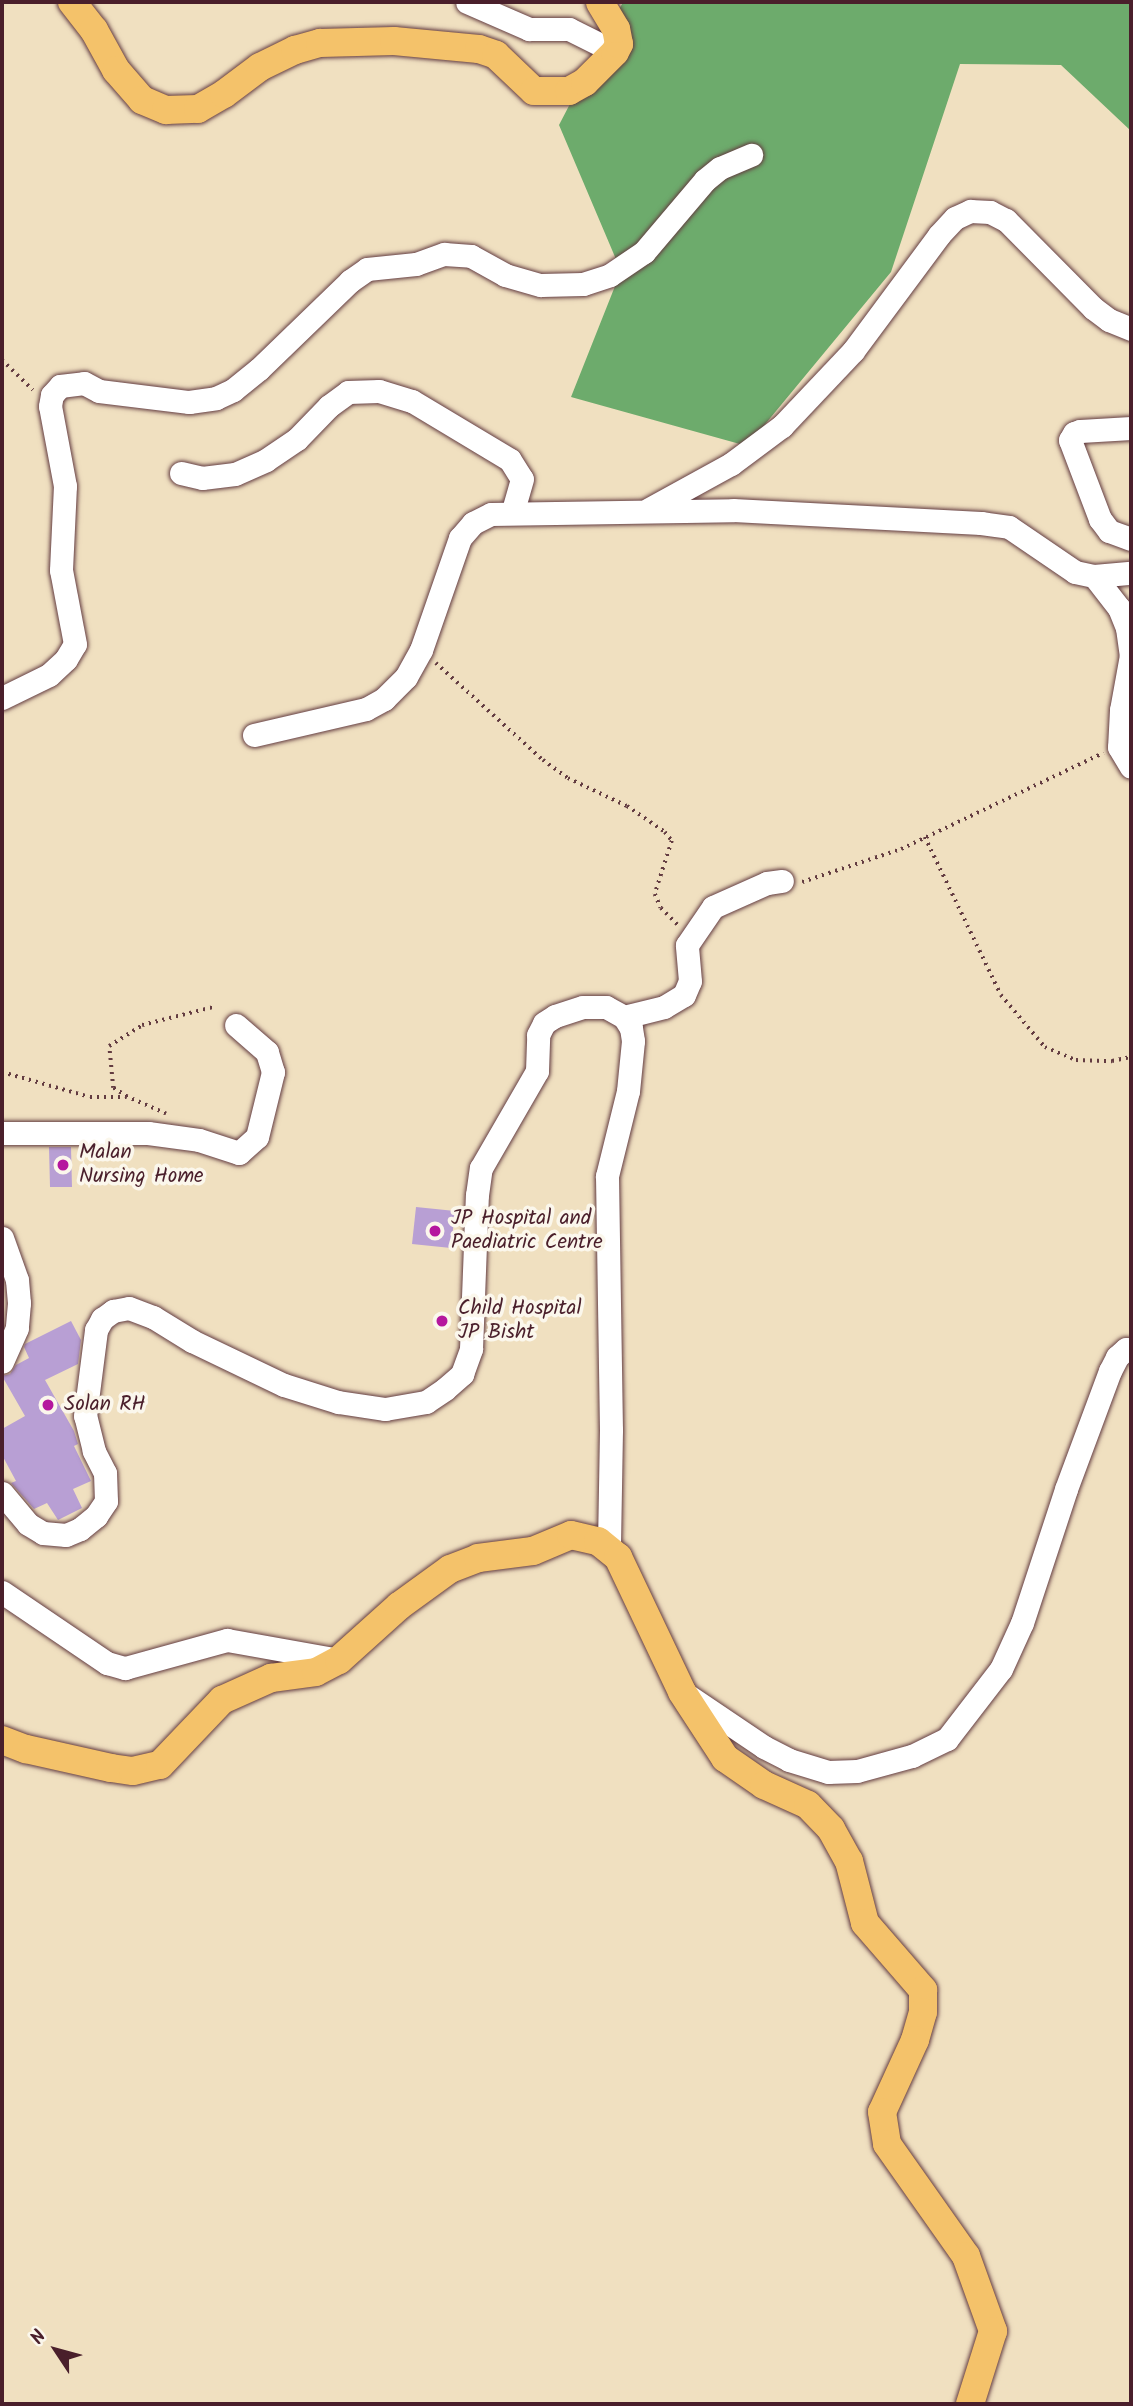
<!DOCTYPE html>
<style>
body{margin:0}
#map{position:relative;width:1133px;height:2406px;overflow:hidden;background:#f0e0c0;font-family:Kalam,sans-serif}
div>[style]{position:absolute}
[style*='--x']{left:calc(var(--x)*1px);top:calc(var(--y)*1px);width:calc(var(--w)*1px);rotate:calc(var(--a)*1deg)}
.forest>*{inset:0;background:#6dab6c}
.building>*{inset:0;background:#b89fd4}
.path>*{height:3.5px;margin-top:-1.75px;transform-origin:0;background:repeating-linear-gradient(90deg,#633c41 0 2px,transparent 0 7px)}
.roads{filter:drop-shadow(0 0 2px #633c41) drop-shadow(0 0 2px #633c41)}
.minor>*{height:23px;margin:-11.5px;padding:0 11.5px;transform-origin:11.5px;border-radius:11.5px;background:#fff}
.major>*{height:28px;margin:-14px;padding:0 14px;transform-origin:14px;border-radius:14px;background:#f4c26a}
.dots>*{width:19px;height:19px;translate:-50% -50%;box-sizing:border-box;border:4px solid #fbf7ec;border-radius:50%}
span{translate:-50% -50%;white-space:nowrap;text-align:center;line-height:1.15;-webkit-text-stroke:7px #fbf7ec;paint-order:stroke}
.poi-label{font-size:21px;color:#4a1f2b}
.left{translate:0 -50%;text-align:left}
.frame{position:absolute;inset:0;border:4px solid #4a1f2b;pointer-events:none}
.north{position:absolute;left:21px;top:2315px;width:70px;height:70px;-webkit-text-stroke:5px #fbf7ec;paint-order:stroke;rotate:306deg;font-size:19px;font-weight:700;line-height:28px;text-align:center;color:#4a1f2b}
.north::after{content:'';display:block;margin:auto;width:24px;height:32px;background:#4a1f2b;clip-path:polygon(50% 0,100% 100%,50% 72%,0 100%)}
</style>
<div id="map">
<div class="forest">
<i style="clip-path:polygon(623px 2px,1131px 2px,1131px 131px,1061px 65px,960px 64px,891px 272px,747px 446px,571px 397px,621px 271px,559px 125px)"></i>
</div>
<div class="building">
<i style="clip-path:polygon(49px 1147px,71px 1147px,72px 1187px,50px 1187px)"></i>
<i style="clip-path:polygon(416px 1207px,455px 1211px,451px 1248px,412px 1244px)"></i>
<i style="clip-path:polygon(71px 1321px,81px 1340px,78px 1364px,45px 1380px,74px 1431px,78px 1444px,74px 1446px,91px 1481px,73px 1489px,82px 1508px,58px 1520px,47px 1503px,34px 1509px,11px 1483px,16px 1481px,2px 1455px,2px 1429px,25px 1416px,2px 1376px,10px 1374px,16px 1365px,29px 1358px,24px 1347px,25px 1344px)"></i>
</div>
<div class="path">
<i style="--x:2;--y:360;--w:43;--a:44.1"></i>
<i style="--x:436;--y:663;--w:144;--a:42.2"></i>
<i style="--x:543;--y:760;--w:31;--a:36"></i>
<i style="--x:568;--y:778;--w:65;--a:25.4"></i>
<i style="--x:627;--y:806;--w:46;--a:34.4"></i>
<i style="--x:665;--y:832;--w:11;--a:52"></i>
<i style="--x:672;--y:841;--w:56;--a:107.8"></i>
<i style="--x:655;--y:894;--w:15;--a:67"></i>
<i style="--x:661;--y:908;--w:25;--a:45"></i>
<i style="--x:925;--y:837;--w:175;--a:64.3"></i>
<i style="--x:1001;--y:995;--w:68;--a:49.8"></i>
<i style="--x:1045;--y:1047;--w:34;--a:23"></i>
<i style="--x:1076;--y:1060;--w:36;--a:2"></i>
<i style="--x:1112;--y:1061;--w:19;--a:-12"></i>
<i style="--x:802;--y:882;--w:104;--a:-18.4"></i>
<i style="--x:901;--y:849;--w:224;--a:-25.4"></i>
<i style="--x:2;--y:1072;--w:91;--a:15.9"></i>
<i style="--x:90;--y:1097;--w:36;--a:0"></i>
<i style="--x:166;--y:1114;--w:43;--a:-156.4"></i>
<i style="--x:127;--y:1097;--w:17;--a:-147"></i>
<i style="--x:113;--y:1088;--w:42;--a:-95.4"></i>
<i style="--x:109;--y:1046;--w:39;--a:-32"></i>
<i style="--x:142;--y:1025;--w:73;--a:-14.2"></i>
</div>
<div class="roads">
<div class="minor">
<i style="--x:467;--y:2;--w:68;--a:23.5"></i>
<i style="--x:529;--y:29;--w:40;--a:0"></i>
<i style="--x:569;--y:29;--w:51;--a:26.6"></i>
<i style="--x:1131;--y:428;--w:51;--a:176.6"></i>
<i style="--x:1080;--y:431;--w:6;--a:162"></i>
<i style="--x:1074;--y:433;--w:8;--a:120"></i>
<i style="--x:1070;--y:440;--w:85;--a:69.2"></i>
<i style="--x:1100;--y:519;--w:15;--a:53"></i>
<i style="--x:1109;--y:531;--w:23;--a:20"></i>
<i style="--x:181;--y:473;--w:22;--a:13"></i>
<i style="--x:202;--y:478;--w:33;--a:-7"></i>
<i style="--x:235;--y:474;--w:34;--a:-24"></i>
<i style="--x:266;--y:460;--w:37;--a:-34"></i>
<i style="--x:297;--y:439;--w:46;--a:-45.9"></i>
<i style="--x:329;--y:406;--w:24;--a:-36"></i>
<i style="--x:348;--y:392;--w:31;--a:-2"></i>
<i style="--x:379;--y:391;--w:34;--a:17"></i>
<i style="--x:412;--y:401;--w:114;--a:31"></i>
<i style="--x:510;--y:460;--w:22;--a:58"></i>
<i style="--x:522;--y:479;--w:35;--a:106"></i>
<i style="--x:649;--y:509;--w:94;--a:-28.8"></i>
<i style="--x:731;--y:464;--w:64;--a:-36.7"></i>
<i style="--x:782;--y:426;--w:103;--a:-46.6"></i>
<i style="--x:853;--y:351;--w:144;--a:-53.4"></i>
<i style="--x:939;--y:235;--w:23;--a:-47"></i>
<i style="--x:955;--y:218;--w:17;--a:-25"></i>
<i style="--x:970;--y:211;--w:20;--a:3"></i>
<i style="--x:990;--y:212;--w:18;--a:27"></i>
<i style="--x:1006;--y:220;--w:124;--a:45.3"></i>
<i style="--x:1093;--y:308;--w:20;--a:37"></i>
<i style="--x:1109;--y:320;--w:24;--a:22"></i>
<i style="--x:1094;--y:576;--w:41;--a:52"></i>
<i style="--x:1119;--y:608;--w:22;--a:68"></i>
<i style="--x:1127;--y:628;--w:27;--a:82"></i>
<i style="--x:1131;--y:655;--w:56;--a:100.3"></i>
<i style="--x:1121;--y:710;--w:37;--a:93"></i>
<i style="--x:1119;--y:747;--w:23;--a:59"></i>
<i style="--x:2;--y:698;--w:52;--a:-26.1"></i>
<i style="--x:49;--y:675;--w:23;--a:-43"></i>
<i style="--x:66;--y:659;--w:17;--a:-59"></i>
<i style="--x:75;--y:644;--w:75;--a:-100.7"></i>
<i style="--x:61;--y:570;--w:84;--a:-87.3"></i>
<i style="--x:65;--y:486;--w:81;--a:-100.6"></i>
<i style="--x:50;--y:406;--w:11;--a:-80"></i>
<i style="--x:52;--y:395;--w:12;--a:-48"></i>
<i style="--x:60;--y:386;--w:24;--a:-7"></i>
<i style="--x:84;--y:383;--w:17;--a:28"></i>
<i style="--x:99;--y:391;--w:91;--a:7"></i>
<i style="--x:189;--y:402;--w:27;--a:-8"></i>
<i style="--x:216;--y:398;--w:19;--a:-25"></i>
<i style="--x:233;--y:390;--w:33;--a:-39"></i>
<i style="--x:259;--y:369;--w:127;--a:-44"></i>
<i style="--x:350;--y:281;--w:21;--a:-35"></i>
<i style="--x:367;--y:269;--w:49;--a:-5.8"></i>
<i style="--x:416;--y:264;--w:30;--a:-20"></i>
<i style="--x:444;--y:254;--w:27;--a:4"></i>
<i style="--x:471;--y:256;--w:39;--a:29"></i>
<i style="--x:505;--y:275;--w:37;--a:16"></i>
<i style="--x:541;--y:285;--w:42;--a:-1.4"></i>
<i style="--x:583;--y:284;--w:28;--a:-18"></i>
<i style="--x:610;--y:275;--w:41;--a:-34.1"></i>
<i style="--x:644;--y:252;--w:94;--a:-49.7"></i>
<i style="--x:705;--y:180;--w:19;--a:-39"></i>
<i style="--x:720;--y:168;--w:34;--a:-23"></i>
<i style="--x:254;--y:735;--w:115;--a:-13.1"></i>
<i style="--x:366;--y:709;--w:21;--a:-29"></i>
<i style="--x:384;--y:699;--w:31;--a:-45"></i>
<i style="--x:406;--y:677;--w:31;--a:-61"></i>
<i style="--x:421;--y:650;--w:119;--a:-70.8"></i>
<i style="--x:460;--y:538;--w:20;--a:-49"></i>
<i style="--x:473;--y:523;--w:20;--a:-27"></i>
<i style="--x:491;--y:514;--w:242;--a:-0.9"></i>
<i style="--x:733;--y:510;--w:248;--a:3"></i>
<i style="--x:981;--y:523;--w:28;--a:8"></i>
<i style="--x:1009;--y:527;--w:80;--a:34.3"></i>
<i style="--x:1075;--y:572;--w:19;--a:12"></i>
<i style="--x:1094;--y:576;--w:37;--a:-5"></i>
<i style="--x:624;--y:1017;--w:41;--a:-14"></i>
<i style="--x:664;--y:1007;--w:23;--a:-31"></i>
<i style="--x:684;--y:995;--w:15;--a:-67"></i>
<i style="--x:690;--y:981;--w:36;--a:-95"></i>
<i style="--x:687;--y:945;--w:46;--a:-55.6"></i>
<i style="--x:713;--y:907;--w:59;--a:-24"></i>
<i style="--x:767;--y:883;--w:15;--a:-8"></i>
<i style="--x:2;--y:1133;--w:146;--a:0"></i>
<i style="--x:148;--y:1133;--w:51;--a:7.8"></i>
<i style="--x:199;--y:1140;--w:42;--a:18"></i>
<i style="--x:239;--y:1153;--w:24;--a:-42"></i>
<i style="--x:257;--y:1137;--w:67;--a:-76.2"></i>
<i style="--x:273;--y:1072;--w:21;--a:-107"></i>
<i style="--x:267;--y:1052;--w:41;--a:-138.9"></i>
<i style="--x:2;--y:1238;--w:45;--a:70.3"></i>
<i style="--x:17;--y:1280;--w:23;--a:85"></i>
<i style="--x:19;--y:1303;--w:25;--a:95"></i>
<i style="--x:17;--y:1328;--w:37;--a:114"></i>
<i style="--x:2;--y:1493;--w:40;--a:50"></i>
<i style="--x:28;--y:1524;--w:17;--a:31"></i>
<i style="--x:43;--y:1533;--w:23;--a:5"></i>
<i style="--x:66;--y:1535;--w:15;--a:-23"></i>
<i style="--x:80;--y:1529;--w:21;--a:-39"></i>
<i style="--x:96;--y:1516;--w:18;--a:-56"></i>
<i style="--x:106;--y:1501;--w:28;--a:-92"></i>
<i style="--x:105;--y:1473;--w:25;--a:-117"></i>
<i style="--x:94;--y:1451;--w:36;--a:-104"></i>
<i style="--x:85;--y:1416;--w:87;--a:-82.7"></i>
<i style="--x:96;--y:1330;--w:13;--a:-61"></i>
<i style="--x:102;--y:1319;--w:14;--a:-36"></i>
<i style="--x:113;--y:1311;--w:16;--a:-11"></i>
<i style="--x:129;--y:1308;--w:26;--a:21"></i>
<i style="--x:153;--y:1317;--w:46;--a:31.6"></i>
<i style="--x:192;--y:1341;--w:102;--a:25.6"></i>
<i style="--x:284;--y:1385;--w:57;--a:17.5"></i>
<i style="--x:338;--y:1402;--w:48;--a:8.5"></i>
<i style="--x:385;--y:1409;--w:42;--a:-9.7"></i>
<i style="--x:426;--y:1402;--w:23;--a:-34"></i>
<i style="--x:445;--y:1389;--w:23;--a:-41"></i>
<i style="--x:462;--y:1374;--w:27;--a:-70"></i>
<i style="--x:471;--y:1349;--w:154;--a:-87.8"></i>
<i style="--x:477;--y:1195;--w:27;--a:-82"></i>
<i style="--x:481;--y:1168;--w:112;--a:-60"></i>
<i style="--x:537;--y:1071;--w:36;--a:-88"></i>
<i style="--x:538;--y:1035;--w:13;--a:-63"></i>
<i style="--x:544;--y:1023;--w:13;--a:-32"></i>
<i style="--x:555;--y:1016;--w:29;--a:-18"></i>
<i style="--x:583;--y:1007;--w:23;--a:0"></i>
<i style="--x:606;--y:1007;--w:21;--a:29"></i>
<i style="--x:624;--y:1017;--w:13;--a:58"></i>
<i style="--x:631;--y:1028;--w:13;--a:81"></i>
<i style="--x:633;--y:1041;--w:50;--a:95.7"></i>
<i style="--x:628;--y:1091;--w:88;--a:103.9"></i>
<i style="--x:607;--y:1176;--w:254;--a:89.1"></i>
<i style="--x:611;--y:1430;--w:120;--a:91"></i>
<i style="--x:2;--y:1592;--w:127;--a:34.1"></i>
<i style="--x:107;--y:1663;--w:19;--a:16"></i>
<i style="--x:125;--y:1668;--w:106;--a:-15.4"></i>
<i style="--x:227;--y:1640;--w:114;--a:10.1"></i>
<i style="--x:687;--y:1695;--w:93;--a:34"></i>
<i style="--x:764;--y:1747;--w:28;--a:27"></i>
<i style="--x:789;--y:1760;--w:41;--a:17.1"></i>
<i style="--x:828;--y:1772;--w:29;--a:-2"></i>
<i style="--x:857;--y:1771;--w:57;--a:-15.3"></i>
<i style="--x:912;--y:1756;--w:39;--a:-26"></i>
<i style="--x:947;--y:1739;--w:88;--a:-52.4"></i>
<i style="--x:1001;--y:1669;--w:51;--a:-65.5"></i>
<i style="--x:1022;--y:1623;--w:141;--a:-71.8"></i>
<i style="--x:1066;--y:1489;--w:126;--a:-69.6"></i>
<i style="--x:1110;--y:1371;--w:16;--a:-63"></i>
<i style="--x:1117;--y:1357;--w:12;--a:-42"></i>
<i style="--x:1126;--y:1349;--w:5;--a:11"></i>
</div>
<div class="major">
<i style="--x:72;--y:2;--w:36;--a:52"></i>
<i style="--x:94;--y:30;--w:46;--a:61.2"></i>
<i style="--x:116;--y:70;--w:40;--a:49"></i>
<i style="--x:142;--y:100;--w:26;--a:23"></i>
<i style="--x:166;--y:110;--w:32;--a:-2"></i>
<i style="--x:198;--y:109;--w:30;--a:-30"></i>
<i style="--x:224;--y:94;--w:45;--a:-36.9"></i>
<i style="--x:260;--y:67;--w:39;--a:-26"></i>
<i style="--x:295;--y:50;--w:26;--a:-16"></i>
<i style="--x:320;--y:43;--w:74;--a:-1.5"></i>
<i style="--x:394;--y:41;--w:85;--a:5.4"></i>
<i style="--x:479;--y:49;--w:18;--a:19"></i>
<i style="--x:496;--y:55;--w:52;--a:43.5"></i>
<i style="--x:534;--y:91;--w:35;--a:0"></i>
<i style="--x:569;--y:91;--w:18;--a:-29"></i>
<i style="--x:585;--y:82;--w:42;--a:-45"></i>
<i style="--x:615;--y:52;--w:9;--a:-63"></i>
<i style="--x:619;--y:44;--w:15;--a:-101"></i>
<i style="--x:616;--y:29;--w:31;--a:-121"></i>
<i style="--x:2;--y:1740;--w:26;--a:21"></i>
<i style="--x:26;--y:1749;--w:87;--a:12.6"></i>
<i style="--x:111;--y:1768;--w:22;--a:8"></i>
<i style="--x:133;--y:1771;--w:28;--a:-13"></i>
<i style="--x:160;--y:1765;--w:90;--a:-46.4"></i>
<i style="--x:222;--y:1700;--w:54;--a:-24.2"></i>
<i style="--x:271;--y:1678;--w:45;--a:-7.6"></i>
<i style="--x:316;--y:1672;--w:26;--a:-28"></i>
<i style="--x:339;--y:1660;--w:81;--a:-42"></i>
<i style="--x:399;--y:1606;--w:63;--a:-36"></i>
<i style="--x:450;--y:1569;--w:30;--a:-21"></i>
<i style="--x:478;--y:1558;--w:55;--a:-7.3"></i>
<i style="--x:533;--y:1551;--w:41;--a:-22.8"></i>
<i style="--x:571;--y:1535;--w:28;--a:13"></i>
<i style="--x:598;--y:1541;--w:26;--a:39"></i>
<i style="--x:618;--y:1557;--w:149;--a:64.6"></i>
<i style="--x:682;--y:1692;--w:79;--a:56.9"></i>
<i style="--x:725;--y:1758;--w:47;--a:34.7"></i>
<i style="--x:764;--y:1785;--w:48;--a:24.4"></i>
<i style="--x:808;--y:1805;--w:33;--a:46"></i>
<i style="--x:831;--y:1829;--w:37;--a:61"></i>
<i style="--x:849;--y:1861;--w:64;--a:75.5"></i>
<i style="--x:865;--y:1923;--w:89;--a:49.1"></i>
<i style="--x:923;--y:1990;--w:22;--a:90"></i>
<i style="--x:923;--y:2012;--w:29;--a:106"></i>
<i style="--x:915;--y:2040;--w:79;--a:114.6"></i>
<i style="--x:882;--y:2112;--w:32;--a:81"></i>
<i style="--x:887;--y:2144;--w:137;--a:54.8"></i>
<i style="--x:966;--y:2256;--w:80;--a:70.2"></i>
<i style="--x:993;--y:2331;--w:77;--a:107.5"></i>
</div>
</div>
<div class="dots">
<i style="left:63px;top:1165px;background:#b5179e"></i>
<i style="left:435px;top:1231px;background:#b5179e"></i>
<i style="left:442px;top:1321px;background:#b5179e"></i>
<i style="left:48px;top:1405px;background:#b5179e"></i>
</div>
<div class="poi-label">
<span class="left" style="left:79px;top:1165px">Malan<br>Nursing Home</span>
<span class="left" style="left:451px;top:1231px">JP Hospital and<br>Paediatric Centre</span>
<span class="left" style="left:458px;top:1321px">Child Hospital<br>JP Bisht</span>
<span class="left" style="left:64px;top:1405px">Solan RH</span>
</div>
<div class="frame"></div>
<div class="north">N</div>
</div>
